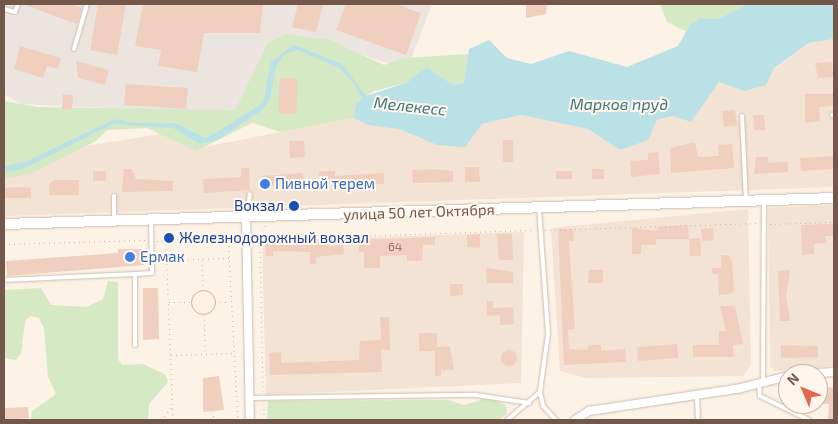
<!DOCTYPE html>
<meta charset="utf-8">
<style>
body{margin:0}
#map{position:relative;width:838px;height:424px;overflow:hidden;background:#fcf2e5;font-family:"Exo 2",sans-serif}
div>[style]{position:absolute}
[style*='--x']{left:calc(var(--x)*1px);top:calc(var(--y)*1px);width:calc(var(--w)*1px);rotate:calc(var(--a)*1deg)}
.residential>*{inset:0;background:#f3e3d4}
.industrial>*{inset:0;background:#ece5df}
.green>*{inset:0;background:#d5e9c4}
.water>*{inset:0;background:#bae1e5}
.building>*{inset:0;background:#f0cfbe}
.round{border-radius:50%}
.path>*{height:1px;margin-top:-0.5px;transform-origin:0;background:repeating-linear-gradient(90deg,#d5b2a1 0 1px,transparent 0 5px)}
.path>.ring{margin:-0.5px;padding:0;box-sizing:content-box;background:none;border:1px solid #d5b2a1;border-radius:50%}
.roads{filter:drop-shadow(0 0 1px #cfbbaf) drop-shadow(0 0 1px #cfbbaf)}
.lane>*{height:4px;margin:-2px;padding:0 2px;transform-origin:2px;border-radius:2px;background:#fff}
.street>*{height:8px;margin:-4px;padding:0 4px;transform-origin:4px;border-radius:4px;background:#fff}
.secondary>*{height:10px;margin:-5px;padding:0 5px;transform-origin:5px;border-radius:5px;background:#fff}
.dots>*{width:14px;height:14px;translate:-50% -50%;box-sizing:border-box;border:2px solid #fef6ec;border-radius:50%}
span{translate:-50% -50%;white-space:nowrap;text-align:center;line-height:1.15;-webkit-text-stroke:4px #fef6ec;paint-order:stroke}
.number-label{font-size:12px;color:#937568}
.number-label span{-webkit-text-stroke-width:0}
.shop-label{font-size:15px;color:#366cbe}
.left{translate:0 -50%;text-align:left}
.transit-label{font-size:15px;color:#164399}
.right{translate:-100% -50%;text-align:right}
.street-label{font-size:15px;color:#74574b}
.water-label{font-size:16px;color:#437980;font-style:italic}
.frame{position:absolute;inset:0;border:5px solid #74574b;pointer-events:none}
.north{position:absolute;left:778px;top:364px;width:50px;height:50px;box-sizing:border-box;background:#fef6ec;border:1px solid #c7b6ac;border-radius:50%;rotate:315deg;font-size:14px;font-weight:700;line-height:20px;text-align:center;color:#74574b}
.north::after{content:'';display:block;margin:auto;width:18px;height:22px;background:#e2674e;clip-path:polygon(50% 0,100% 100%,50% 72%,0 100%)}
</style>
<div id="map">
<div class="residential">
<i style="clip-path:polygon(834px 39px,834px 187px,4px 216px,4px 176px,73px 148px,173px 132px,199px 148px,354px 118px,399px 129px,437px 145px,482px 124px,521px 115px,588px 129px,621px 150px,656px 120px,672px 116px,691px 122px,719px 82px,744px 91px,809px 43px)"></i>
<i style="clip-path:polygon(834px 205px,834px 366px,774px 371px,770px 366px,768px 208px)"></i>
<i style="clip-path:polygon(748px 209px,751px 365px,743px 376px,586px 378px,560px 371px,551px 228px)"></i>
<i style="clip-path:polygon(524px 232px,521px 383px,266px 395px,262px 241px)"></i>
</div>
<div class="industrial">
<i style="clip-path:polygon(4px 4px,432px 4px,407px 70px,316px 39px,235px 110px,221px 113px,21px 104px,4px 94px)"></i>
</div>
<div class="green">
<i style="clip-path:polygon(660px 4px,748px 4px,718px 19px,700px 18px,687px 32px,667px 22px)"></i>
<i style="clip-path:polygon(286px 34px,330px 40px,384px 65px,404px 58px,470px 54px,464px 83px,453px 85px,427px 67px,406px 83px,374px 91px,356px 103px,354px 118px,281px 132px,252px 123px,196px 151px,147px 128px,107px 130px,96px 141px,32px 173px,4px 179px,4px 101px,38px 107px,235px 110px,268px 43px)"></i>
<i style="clip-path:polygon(108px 281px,118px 282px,118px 359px,122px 365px,143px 364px,166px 375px,168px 382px,149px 404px,148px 420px,31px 420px,32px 411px,56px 394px,48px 377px,44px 328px,39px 318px,30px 316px,25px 321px,21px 354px,16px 360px,4px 358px,4px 290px,41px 288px,51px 305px,87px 307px,103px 299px)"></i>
<i style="clip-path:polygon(487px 398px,506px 405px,507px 414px,498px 420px,267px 420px,268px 401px,448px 400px,464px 405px)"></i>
</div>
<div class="water">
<i style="clip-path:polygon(748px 4px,834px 4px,834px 39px,809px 43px,774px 68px,766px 85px,744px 91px,719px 82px,691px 122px,672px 116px,657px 120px,648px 140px,620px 150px,588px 129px,521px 115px,482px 124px,465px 147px,437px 145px,399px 129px,368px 125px,354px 118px,356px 103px,362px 99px,353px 82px,339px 68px,298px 50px,285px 54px,276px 66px,270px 100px,262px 110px,219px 139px,200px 144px,173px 128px,113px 124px,23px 169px,4px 172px,4px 166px,25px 162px,115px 119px,130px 123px,175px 123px,205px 138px,214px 134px,263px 103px,271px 62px,294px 45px,342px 64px,366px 96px,406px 83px,427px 67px,453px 85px,464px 83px,469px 49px,489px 40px,507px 58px,531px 64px,569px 51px,627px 67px,678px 46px,690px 25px,700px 18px,718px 19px)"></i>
</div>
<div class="building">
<i style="clip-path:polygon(22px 4px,70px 4px,82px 8px,77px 24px)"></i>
<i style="clip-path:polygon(98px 4px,126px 4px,117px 55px,90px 50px)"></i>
<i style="clip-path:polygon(143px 4px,263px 4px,260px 33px,204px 33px,197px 72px,158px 66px,161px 50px,135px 46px)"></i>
<i style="clip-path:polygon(298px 4px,323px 4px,316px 32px,292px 27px)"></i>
<i style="clip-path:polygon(346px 4px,396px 4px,421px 13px,406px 55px,336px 30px)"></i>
<i style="clip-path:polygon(526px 4px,547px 4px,546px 14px,526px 18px)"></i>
<i style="clip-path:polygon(20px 46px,61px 58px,58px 69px,47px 66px,43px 78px,14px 69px)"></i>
<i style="clip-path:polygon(76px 61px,109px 70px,105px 85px,78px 78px)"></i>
<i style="clip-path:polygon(832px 62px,833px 77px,818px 78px,815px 63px)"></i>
<i style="clip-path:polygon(280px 78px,298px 79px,296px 114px,278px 113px)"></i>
<i style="clip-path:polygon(126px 84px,188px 88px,186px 109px,124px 105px)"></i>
<i style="clip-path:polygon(63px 94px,73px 95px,72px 110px,62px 109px)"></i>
<i style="clip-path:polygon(805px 94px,834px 94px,834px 106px,819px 107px,820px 121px,805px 123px)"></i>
<i style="clip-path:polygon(735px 110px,737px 126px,724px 127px,722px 111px)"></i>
<i style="clip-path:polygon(753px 115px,764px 115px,765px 130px,754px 130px)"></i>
<i style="clip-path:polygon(503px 140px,513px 140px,513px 162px,503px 162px)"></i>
<i style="clip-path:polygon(289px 141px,304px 141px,305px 157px,290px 158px)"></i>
<i style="clip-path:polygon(695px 142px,698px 157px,719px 156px,718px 145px,732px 144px,734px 168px,671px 173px,670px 148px)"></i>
<i style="clip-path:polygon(658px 152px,660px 174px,631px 177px,630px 161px,648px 160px,648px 153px)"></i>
<i style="clip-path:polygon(834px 156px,834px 169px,801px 171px,800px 158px)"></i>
<i style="clip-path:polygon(756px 157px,768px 157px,768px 163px,788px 162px,788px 172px,754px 174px)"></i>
<i style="clip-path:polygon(465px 167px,479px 167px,480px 182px,465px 182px)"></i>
<i style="clip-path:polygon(241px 168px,249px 168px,250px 190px,204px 193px,203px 179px,241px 177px)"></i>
<i style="clip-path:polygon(124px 169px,132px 169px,136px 179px,173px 181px,173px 191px,122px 192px)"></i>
<i style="clip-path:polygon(433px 169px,453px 171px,453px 182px,413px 183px,412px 170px)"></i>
<i style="clip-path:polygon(592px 169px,604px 169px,604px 179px,592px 179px)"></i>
<i style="clip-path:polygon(93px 171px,106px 171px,106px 181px,93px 181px)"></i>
<i style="clip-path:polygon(319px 171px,335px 171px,335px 176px,384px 173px,384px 184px,320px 184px)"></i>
<i style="clip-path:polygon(556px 171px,572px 171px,572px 179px,556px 179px)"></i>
<i style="clip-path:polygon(303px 173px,304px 185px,262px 186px,262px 176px)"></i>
<i style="clip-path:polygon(54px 180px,79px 180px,79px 195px,49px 195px,49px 184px)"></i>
<i style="clip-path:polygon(19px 187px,31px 188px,31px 198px,4px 198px,4px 188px)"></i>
<i style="clip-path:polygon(826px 224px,834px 224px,834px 236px,825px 236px,826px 243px,814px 244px,814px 254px,802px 255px,801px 225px)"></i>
<i style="clip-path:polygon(688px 225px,689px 239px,656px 239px,656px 245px,641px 245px,641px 254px,632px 254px,632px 228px,657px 231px,657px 227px)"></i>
<i style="clip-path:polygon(713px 228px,714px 240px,702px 241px,701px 229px)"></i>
<i style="clip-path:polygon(558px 229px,573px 229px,574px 241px,569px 241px,575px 329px,568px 330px,569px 349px,587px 350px,589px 345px,601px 345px,601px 351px,625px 349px,626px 362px,564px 365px)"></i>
<i style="clip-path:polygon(480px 234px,480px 248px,467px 247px,467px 235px)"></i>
<i style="clip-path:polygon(497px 234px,512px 234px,513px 260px,499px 260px)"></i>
<i style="clip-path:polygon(435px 237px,435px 245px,423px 245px,422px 261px,407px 261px,407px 255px,380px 256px,380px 268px,364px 268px,364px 252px,359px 252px,358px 240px)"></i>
<i style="clip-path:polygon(700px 238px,701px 256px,690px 256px,689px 239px)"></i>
<i style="clip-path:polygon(329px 241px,329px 246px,343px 245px,344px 254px,316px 257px,316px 264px,310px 264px,310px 252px,273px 251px,273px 256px,266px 256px,265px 243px)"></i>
<i style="clip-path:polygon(118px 249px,144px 249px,144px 265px,7px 276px,6px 261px,118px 253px)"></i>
<i style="clip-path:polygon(721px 255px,729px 255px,732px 262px,734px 292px,729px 294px,719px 295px,718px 274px,713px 274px,712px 268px,721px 268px)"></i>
<i style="clip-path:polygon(486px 268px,513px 272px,513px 283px,487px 283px)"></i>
<i style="clip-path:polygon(589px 270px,603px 270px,603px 283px,588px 283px)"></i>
<i style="clip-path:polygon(790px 270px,786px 296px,790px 321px,780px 321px,778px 271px)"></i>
<i style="clip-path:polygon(450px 284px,463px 284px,463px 295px,450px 296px)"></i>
<i style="clip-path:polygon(143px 288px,158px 288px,159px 339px,143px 340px)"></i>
<i style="clip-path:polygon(487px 301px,493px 301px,493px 308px,513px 307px,514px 324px,500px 325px,500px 315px,487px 316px)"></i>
<i style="clip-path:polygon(720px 306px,735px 306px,743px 344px,733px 345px,734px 357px,693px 357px,693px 345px,719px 345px,719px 331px,726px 331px)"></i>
<i style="clip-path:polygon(380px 317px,389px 317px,390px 350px,381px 350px,382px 372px,270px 375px,269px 353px,281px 352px,281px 363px,359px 360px,360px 341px,381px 340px)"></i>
<i style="clip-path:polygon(419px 333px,437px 333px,437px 347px,450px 346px,454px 370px,441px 370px,441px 376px,435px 376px,435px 351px,419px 351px)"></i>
<i style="clip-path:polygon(677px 344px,678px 358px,638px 361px,637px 347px)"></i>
<i style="clip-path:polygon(781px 345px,818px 346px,818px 357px,781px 358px)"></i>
<i class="round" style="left:501px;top:350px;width:16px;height:16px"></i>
<i style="clip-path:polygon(219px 376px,224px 410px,203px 412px,203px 378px)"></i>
<i style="clip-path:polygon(818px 386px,834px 388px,834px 420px,828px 420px,829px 404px,818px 404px)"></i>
<i style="clip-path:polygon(28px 407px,29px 418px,5px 420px,5px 408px)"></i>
</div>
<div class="path">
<i style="--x:770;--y:224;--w:64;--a:-1.8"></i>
<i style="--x:545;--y:230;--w:214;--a:-1.9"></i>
<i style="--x:228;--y:236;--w:11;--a:-5"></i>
<i style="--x:260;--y:239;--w:274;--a:-1.9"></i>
<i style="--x:157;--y:241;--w:71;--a:-4"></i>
<i style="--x:228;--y:236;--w:184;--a:86.9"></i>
<i style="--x:4;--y:244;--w:141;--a:-1.6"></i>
<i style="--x:166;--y:244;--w:176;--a:87.7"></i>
<i style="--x:168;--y:260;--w:61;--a:-1.9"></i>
<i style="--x:202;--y:260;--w:30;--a:88"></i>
<i class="ring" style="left:191px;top:290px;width:23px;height:23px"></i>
<i style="--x:169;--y:302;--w:21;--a:0"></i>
<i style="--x:215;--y:302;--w:15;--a:0"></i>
<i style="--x:204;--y:315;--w:38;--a:88"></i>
<i style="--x:171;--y:355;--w:63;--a:-1.8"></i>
<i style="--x:263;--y:392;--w:157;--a:-91.1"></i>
<i style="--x:260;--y:235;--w:12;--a:-59"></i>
<i style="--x:264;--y:404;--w:16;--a:90"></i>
<i style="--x:213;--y:411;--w:9;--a:84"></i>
<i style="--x:161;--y:420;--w:17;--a:-50"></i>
</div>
<div class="roads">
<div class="lane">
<i style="--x:4;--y:9;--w:11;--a:15"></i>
<i style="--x:15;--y:12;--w:9;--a:-69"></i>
<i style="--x:74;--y:49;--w:47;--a:-73.9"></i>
<i style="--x:832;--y:115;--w:2;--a:0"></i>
<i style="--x:742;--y:116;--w:84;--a:87.3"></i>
<i style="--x:114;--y:196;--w:23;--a:90"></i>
<i style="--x:539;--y:208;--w:126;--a:85.9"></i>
<i style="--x:548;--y:334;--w:59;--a:97.9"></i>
<i style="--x:540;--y:392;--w:14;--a:78"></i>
<i style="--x:543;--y:406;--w:19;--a:47"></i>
<i style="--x:247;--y:217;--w:23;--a:-83"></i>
<i style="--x:135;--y:274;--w:17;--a:-3"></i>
<i style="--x:152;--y:273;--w:52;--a:-91.1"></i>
<i style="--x:4;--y:280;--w:131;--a:-2.6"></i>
<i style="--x:135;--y:274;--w:71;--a:90"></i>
<i style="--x:763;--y:380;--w:178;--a:-89.7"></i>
<i style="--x:759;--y:383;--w:13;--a:86"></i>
<i style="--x:760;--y:396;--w:55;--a:26.1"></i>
<i style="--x:697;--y:395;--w:25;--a:88"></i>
<i style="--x:250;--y:398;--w:226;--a:-0.8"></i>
<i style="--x:476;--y:395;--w:54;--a:8.6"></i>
<i style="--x:507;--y:420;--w:43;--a:-40.3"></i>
</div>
<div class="street">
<i style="--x:246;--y:218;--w:202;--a:88.9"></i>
<i style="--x:805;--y:374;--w:29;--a:-4"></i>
<i style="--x:575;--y:420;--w:17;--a:-33"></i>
<i style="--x:589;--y:411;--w:150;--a:-8.5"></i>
<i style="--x:737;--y:389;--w:53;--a:-14.3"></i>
</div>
<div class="secondary">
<i style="--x:4;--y:224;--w:830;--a:-1.79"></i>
</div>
</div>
<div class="dots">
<i style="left:265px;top:184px;background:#3f7fe0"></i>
<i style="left:294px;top:206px;background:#1a4fb4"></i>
<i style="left:169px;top:238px;background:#1a4fb4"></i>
<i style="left:130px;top:257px;background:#3f7fe0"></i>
</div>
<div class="number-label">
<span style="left:395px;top:247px">64</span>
</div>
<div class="shop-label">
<span class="left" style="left:275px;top:184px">Пивной терем</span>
<span class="left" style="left:140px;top:257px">Ермак</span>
</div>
<div class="transit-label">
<span class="right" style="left:284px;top:206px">Вокзал</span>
<span class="left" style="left:179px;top:238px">Железнодорожный вокзал</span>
</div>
<div class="street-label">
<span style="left:419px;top:212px;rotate:-2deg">улица 50 лет Октября</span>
</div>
<div class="water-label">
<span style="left:619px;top:104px">Марков пруд</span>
<span style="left:410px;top:106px;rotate:6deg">Мелекесс</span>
</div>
<div class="frame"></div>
<div class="north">N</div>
</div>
